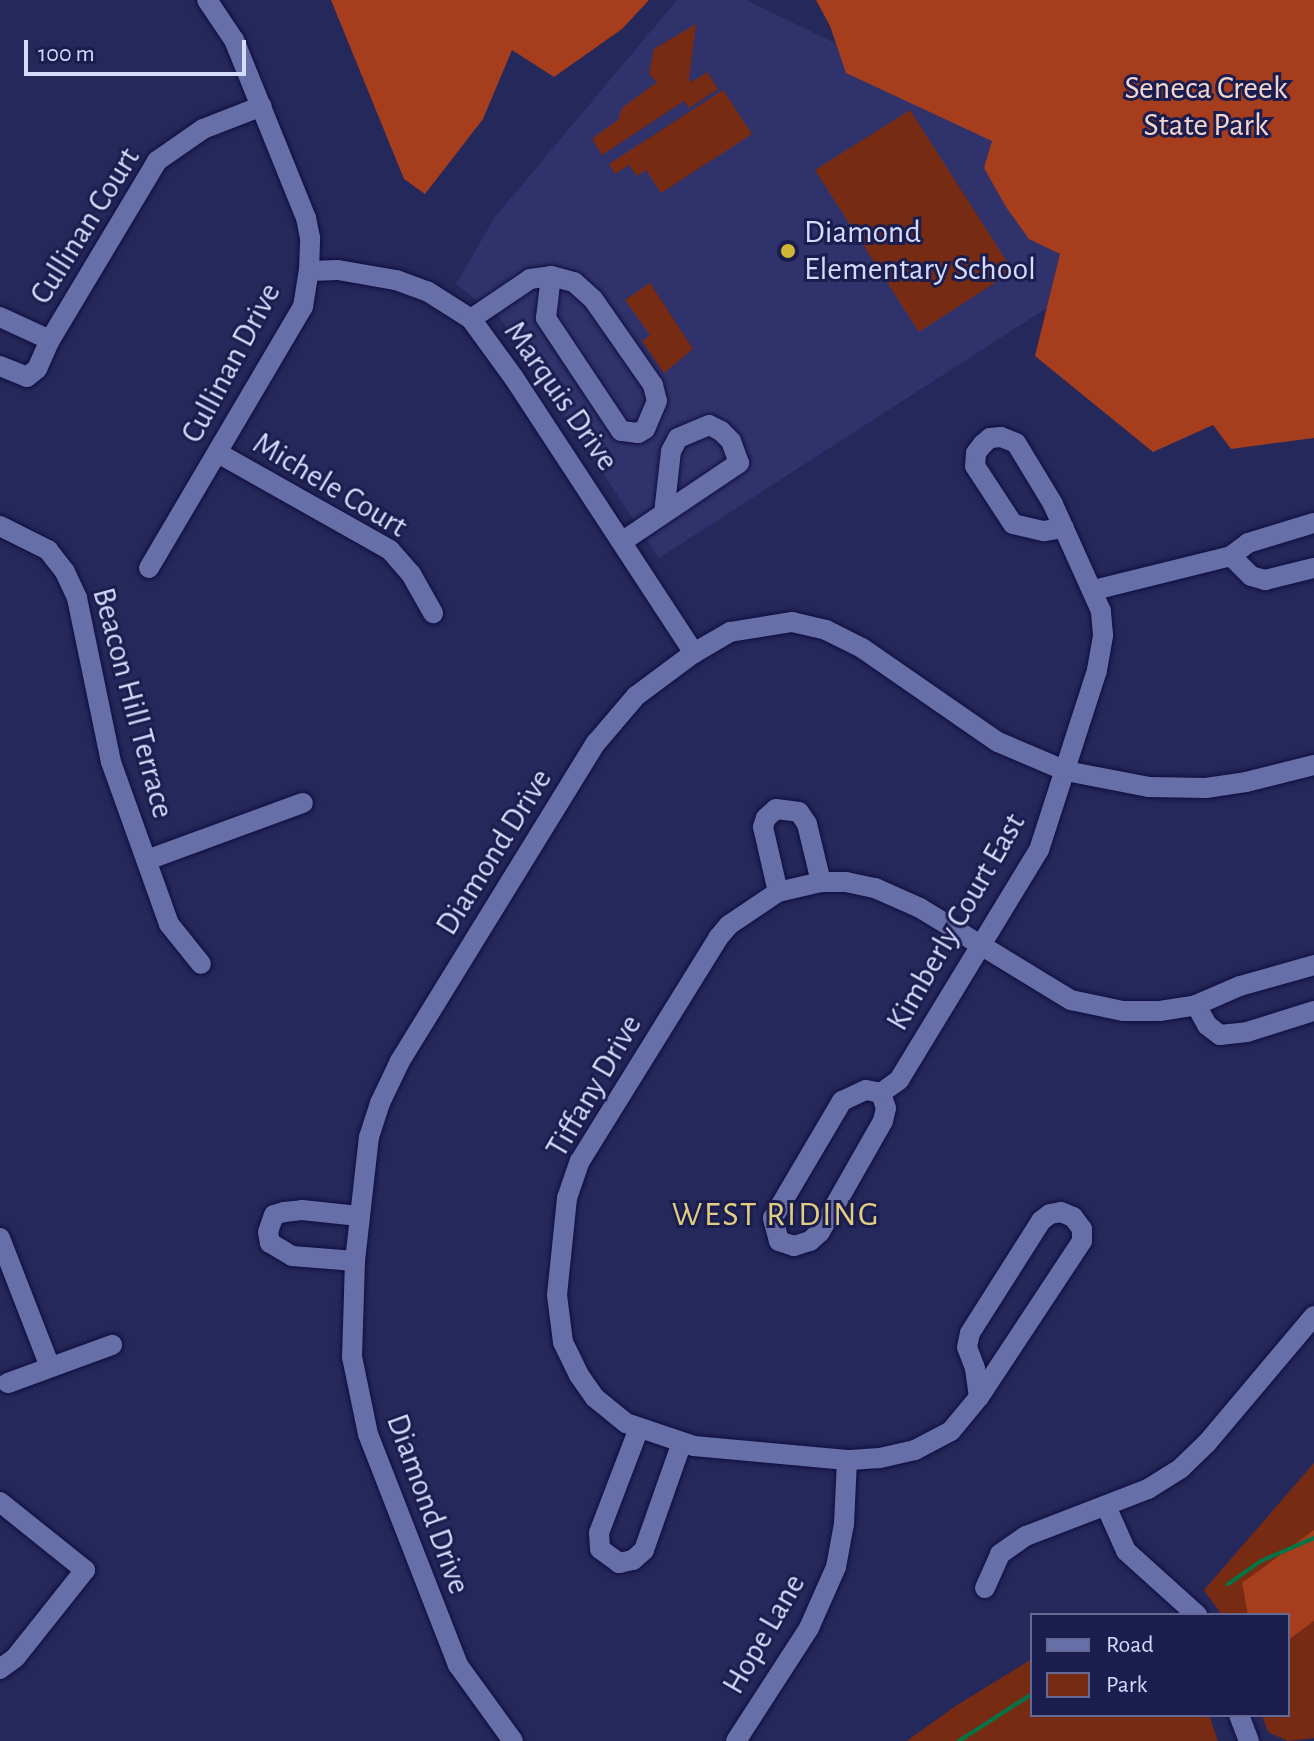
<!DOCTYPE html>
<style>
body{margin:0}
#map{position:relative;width:1314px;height:1741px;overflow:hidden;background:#25285a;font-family:"Alegreya Sans",sans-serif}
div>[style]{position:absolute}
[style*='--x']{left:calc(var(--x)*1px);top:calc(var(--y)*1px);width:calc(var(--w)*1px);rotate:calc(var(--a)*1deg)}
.built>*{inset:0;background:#30336b}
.green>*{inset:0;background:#782b13}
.forest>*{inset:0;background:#a63d1c}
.stream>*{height:4px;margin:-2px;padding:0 2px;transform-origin:2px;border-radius:2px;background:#037446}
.roads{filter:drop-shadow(0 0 2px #100d3e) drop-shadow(0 0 2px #100d3e)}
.minor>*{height:20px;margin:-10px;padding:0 10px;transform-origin:10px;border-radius:10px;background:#676fa8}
.dots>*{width:22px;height:22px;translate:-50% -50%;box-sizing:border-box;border:4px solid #1c1d4f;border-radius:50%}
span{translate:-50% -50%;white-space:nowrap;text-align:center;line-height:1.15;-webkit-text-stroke:6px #1c1d4f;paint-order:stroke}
.park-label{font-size:32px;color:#f2d5cc}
.street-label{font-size:32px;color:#d5dbfb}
.poi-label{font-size:32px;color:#d5dbfb}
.left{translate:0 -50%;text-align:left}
.neighbourhood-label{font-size:34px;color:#dfce80;letter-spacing:2px}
.legend{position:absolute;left:1030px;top:1613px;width:260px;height:104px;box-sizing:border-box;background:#1c1d4f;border:2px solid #666994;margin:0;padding:10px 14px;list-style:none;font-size:24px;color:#d5dbfb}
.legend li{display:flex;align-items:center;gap:16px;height:40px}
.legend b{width:40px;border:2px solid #666994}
.scale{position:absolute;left:24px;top:40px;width:222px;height:36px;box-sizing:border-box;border:4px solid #d5dbfb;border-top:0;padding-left:10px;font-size:24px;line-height:28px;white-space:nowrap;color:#d5dbfb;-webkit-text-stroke:6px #1c1d4f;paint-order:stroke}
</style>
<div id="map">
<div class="built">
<i style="clip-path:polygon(677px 0,746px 0,1137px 189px,1081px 286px,659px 558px,501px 319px,456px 284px,495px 217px)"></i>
</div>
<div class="green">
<i style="clip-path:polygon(696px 24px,689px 79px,692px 82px,707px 72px,718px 89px,689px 108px,684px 101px,602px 155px,593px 141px,594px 137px,618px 120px,622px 108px,657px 82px,649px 74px,654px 49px)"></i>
<i style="clip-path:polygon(723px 90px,752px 134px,661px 193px,646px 170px,637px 176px,629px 165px,615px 174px,609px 164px)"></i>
<i style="clip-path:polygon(910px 110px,1013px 271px,919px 332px,815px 170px)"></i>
<i style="clip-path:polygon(650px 283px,693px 349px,664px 373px,642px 341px,650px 335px,625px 300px)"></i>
<i style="clip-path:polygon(1314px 1463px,1314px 1738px,1288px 1741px,1268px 1732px,1262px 1715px,1288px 1715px,1288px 1615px,1222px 1615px,1204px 1590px)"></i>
<i style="clip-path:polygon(1032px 1659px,1032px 1715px,1209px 1715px,1218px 1741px,907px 1741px,954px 1707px)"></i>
</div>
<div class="forest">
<i style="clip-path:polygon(331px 0,649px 0,622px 29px,554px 77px,512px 50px,483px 119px,425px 194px,404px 179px)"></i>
<i style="clip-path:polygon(816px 0,1314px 0,1314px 438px,1231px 449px,1213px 425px,1153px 452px,1035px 356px,1060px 254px,1029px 239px,1006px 207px,984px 168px,992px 141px,846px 73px,830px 26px)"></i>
<i style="clip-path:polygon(1314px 1530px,1314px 1621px,1288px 1640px,1288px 1615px,1248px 1615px,1242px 1583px)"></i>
</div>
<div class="stream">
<i style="--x:1228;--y:1584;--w:40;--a:-34.9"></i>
<i style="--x:1261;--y:1561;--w:58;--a:-23.5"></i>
<i style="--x:959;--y:1741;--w:87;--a:-32.8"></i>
</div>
<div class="roads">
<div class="minor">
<i style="--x:309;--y:271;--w:29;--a:-2"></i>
<i style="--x:338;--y:270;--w:59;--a:9.8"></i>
<i style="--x:396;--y:280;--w:33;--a:20"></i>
<i style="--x:427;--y:291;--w:52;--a:32.5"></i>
<i style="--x:471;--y:319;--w:73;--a:53.9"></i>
<i style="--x:514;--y:378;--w:329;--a:56.8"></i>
<i style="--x:0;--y:317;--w:55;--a:24.7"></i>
<i style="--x:471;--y:319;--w:71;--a:-34.1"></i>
<i style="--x:530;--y:279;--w:21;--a:-8"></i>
<i style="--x:551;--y:276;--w:24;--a:15"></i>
<i style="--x:574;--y:282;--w:25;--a:42"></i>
<i style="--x:593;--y:299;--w:105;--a:55.1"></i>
<i style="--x:653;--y:385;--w:16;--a:76"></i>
<i style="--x:657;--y:401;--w:30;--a:113"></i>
<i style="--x:645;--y:429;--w:8;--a:150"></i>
<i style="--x:638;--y:433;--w:17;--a:-173"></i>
<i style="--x:621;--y:431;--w:136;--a:-123.6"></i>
<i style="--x:546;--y:318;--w:42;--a:-83.2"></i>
<i style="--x:0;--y:366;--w:29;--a:22"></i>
<i style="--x:27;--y:377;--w:13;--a:-39"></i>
<i style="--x:37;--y:369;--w:32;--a:-66"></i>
<i style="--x:50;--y:340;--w:209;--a:-59.1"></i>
<i style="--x:157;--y:161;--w:56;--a:-34.8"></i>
<i style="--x:203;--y:129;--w:63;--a:-21.3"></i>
<i style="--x:218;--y:453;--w:197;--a:29.4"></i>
<i style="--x:390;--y:550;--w:32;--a:49"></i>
<i style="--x:411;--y:574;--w:45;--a:60.6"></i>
<i style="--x:0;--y:526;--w:54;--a:26.6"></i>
<i style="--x:48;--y:550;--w:28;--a:52"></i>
<i style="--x:65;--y:572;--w:29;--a:65"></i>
<i style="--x:77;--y:598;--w:167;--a:78.3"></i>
<i style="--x:111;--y:762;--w:172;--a:70.3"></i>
<i style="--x:169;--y:924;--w:51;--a:51.3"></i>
<i style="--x:623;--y:541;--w:140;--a:-33.9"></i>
<i style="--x:739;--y:463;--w:23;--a:-110"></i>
<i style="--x:731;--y:441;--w:14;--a:-135"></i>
<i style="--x:721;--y:431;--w:13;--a:-153"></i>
<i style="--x:709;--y:425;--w:34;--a:157"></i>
<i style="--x:678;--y:438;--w:15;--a:118"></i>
<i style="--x:671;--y:451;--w:62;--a:96.4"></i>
<i style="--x:1231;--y:556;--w:28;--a:45"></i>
<i style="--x:1251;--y:576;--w:15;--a:16"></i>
<i style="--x:1265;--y:580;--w:50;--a:-13.8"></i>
<i style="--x:149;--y:568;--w:303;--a:-59.5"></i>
<i style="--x:303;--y:307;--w:36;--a:-81"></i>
<i style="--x:309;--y:271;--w:33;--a:-88"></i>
<i style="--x:310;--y:238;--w:20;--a:-101"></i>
<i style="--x:306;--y:218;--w:192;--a:-112"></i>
<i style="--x:234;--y:40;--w:48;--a:-124"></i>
<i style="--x:1094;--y:590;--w:141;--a:-13.9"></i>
<i style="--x:1231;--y:556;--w:21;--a:-37"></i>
<i style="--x:1248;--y:543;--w:69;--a:-16.9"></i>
<i style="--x:147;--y:860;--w:166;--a:-20.1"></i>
<i style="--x:778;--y:892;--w:67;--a:-103"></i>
<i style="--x:763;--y:827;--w:9;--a:-72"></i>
<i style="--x:766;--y:818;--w:13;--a:-42"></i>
<i style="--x:776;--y:809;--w:23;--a:7"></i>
<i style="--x:799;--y:812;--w:14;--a:56"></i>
<i style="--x:807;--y:824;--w:60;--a:76.4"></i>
<i style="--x:1196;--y:1005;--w:23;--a:61"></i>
<i style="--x:1207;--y:1025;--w:16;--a:38"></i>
<i style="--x:1220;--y:1035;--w:27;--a:-6"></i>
<i style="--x:1247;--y:1032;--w:70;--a:-17.4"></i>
<i style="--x:881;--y:1093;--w:16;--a:72"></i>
<i style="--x:886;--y:1108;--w:13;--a:103"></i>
<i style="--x:883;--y:1121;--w:128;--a:119.6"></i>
<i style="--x:820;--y:1232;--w:13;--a:138"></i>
<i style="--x:810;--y:1241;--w:17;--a:163"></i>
<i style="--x:794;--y:1246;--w:16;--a:-162"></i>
<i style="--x:779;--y:1241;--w:24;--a:-105"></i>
<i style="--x:773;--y:1218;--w:136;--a:-59.5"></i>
<i style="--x:842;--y:1101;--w:26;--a:-25"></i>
<i style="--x:866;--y:1090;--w:15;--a:11"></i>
<i style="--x:881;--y:1093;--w:22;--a:-36"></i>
<i style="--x:899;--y:1080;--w:269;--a:-58.7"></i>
<i style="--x:1039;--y:850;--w:189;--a:-72.1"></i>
<i style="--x:1097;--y:670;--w:36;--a:-80"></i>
<i style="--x:1103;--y:635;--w:24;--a:-95"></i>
<i style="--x:1101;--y:611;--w:117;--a:-114.2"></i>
<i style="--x:1053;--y:504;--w:71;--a:-121.2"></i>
<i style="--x:1016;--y:443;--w:16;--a:-158"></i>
<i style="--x:1001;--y:437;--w:11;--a:175"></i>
<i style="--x:990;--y:438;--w:9;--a:139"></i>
<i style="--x:983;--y:444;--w:11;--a:128"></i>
<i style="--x:976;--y:453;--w:13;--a:94"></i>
<i style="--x:975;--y:466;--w:69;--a:56.8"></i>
<i style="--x:1013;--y:524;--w:32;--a:13"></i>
<i style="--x:1044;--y:531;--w:20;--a:-9"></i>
<i style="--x:0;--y:1238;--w:138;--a:68.8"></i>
<i style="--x:355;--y:1261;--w:63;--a:-175.5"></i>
<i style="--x:292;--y:1256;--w:26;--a:-149"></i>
<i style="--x:270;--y:1243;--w:11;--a:-100"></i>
<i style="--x:268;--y:1232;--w:18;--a:-71"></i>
<i style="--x:274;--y:1215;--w:10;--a:-17"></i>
<i style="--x:284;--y:1212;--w:18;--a:-6"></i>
<i style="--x:302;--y:1210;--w:57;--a:6"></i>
<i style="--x:8;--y:1383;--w:111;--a:-20.1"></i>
<i style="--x:979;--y:1397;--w:29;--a:-98"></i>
<i style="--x:975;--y:1368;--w:22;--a:-111"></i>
<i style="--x:967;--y:1347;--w:14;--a:-78"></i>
<i style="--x:970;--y:1333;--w:133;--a:-57.6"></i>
<i style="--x:1041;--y:1221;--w:11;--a:-38"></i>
<i style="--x:1050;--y:1214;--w:11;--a:-10"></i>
<i style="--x:1061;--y:1212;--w:13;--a:23"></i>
<i style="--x:1073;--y:1217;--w:15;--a:53"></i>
<i style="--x:1082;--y:1229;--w:12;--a:90"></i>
<i style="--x:1082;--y:1241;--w:187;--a:123.4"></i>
<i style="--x:979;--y:1397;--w:44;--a:129.5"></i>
<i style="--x:951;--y:1431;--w:41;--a:152.2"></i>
<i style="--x:915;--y:1450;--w:37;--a:167"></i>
<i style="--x:879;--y:1458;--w:32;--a:176"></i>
<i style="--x:847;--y:1460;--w:154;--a:-174.8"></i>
<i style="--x:694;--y:1446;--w:72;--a:-161.3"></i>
<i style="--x:626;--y:1423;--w:40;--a:-141"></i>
<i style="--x:595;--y:1398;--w:28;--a:-125"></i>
<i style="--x:579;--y:1375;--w:37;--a:-116"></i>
<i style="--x:563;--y:1342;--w:47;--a:-97.3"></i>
<i style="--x:557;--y:1295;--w:98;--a:-84.1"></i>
<i style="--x:567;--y:1198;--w:39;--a:-71"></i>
<i style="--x:580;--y:1161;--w:262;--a:-58.2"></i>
<i style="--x:718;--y:938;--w:17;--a:-50"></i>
<i style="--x:729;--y:925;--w:59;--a:-34"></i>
<i style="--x:778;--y:892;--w:44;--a:-13.1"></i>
<i style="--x:821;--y:882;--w:25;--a:0"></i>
<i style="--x:846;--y:882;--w:30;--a:12"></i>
<i style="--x:875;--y:888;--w:49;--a:24"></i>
<i style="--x:920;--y:908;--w:177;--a:31.4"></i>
<i style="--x:1071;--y:1000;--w:53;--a:11.9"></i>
<i style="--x:1123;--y:1011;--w:37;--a:0"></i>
<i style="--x:1160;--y:1011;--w:36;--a:-9"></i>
<i style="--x:1196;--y:1005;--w:48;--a:-23.4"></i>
<i style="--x:1240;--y:986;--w:77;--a:-15.8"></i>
<i style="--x:639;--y:1428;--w:112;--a:110.9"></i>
<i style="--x:599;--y:1533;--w:16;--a:86"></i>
<i style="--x:600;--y:1549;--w:24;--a:36"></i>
<i style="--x:619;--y:1563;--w:14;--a:-12"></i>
<i style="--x:633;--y:1560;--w:15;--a:-42"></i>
<i style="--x:644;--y:1550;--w:114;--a:-70.6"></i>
<i style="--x:0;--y:1502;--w:109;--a:38.7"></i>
<i style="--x:85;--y:1570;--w:112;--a:128.5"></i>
<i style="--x:15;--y:1658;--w:19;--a:144"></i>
<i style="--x:1106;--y:1506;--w:49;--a:66"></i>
<i style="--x:1126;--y:1551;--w:96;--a:42"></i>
<i style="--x:985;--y:1588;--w:37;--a:-66"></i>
<i style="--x:1000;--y:1554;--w:32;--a:-35"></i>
<i style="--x:1026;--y:1536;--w:131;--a:-21.1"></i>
<i style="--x:1148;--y:1489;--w:39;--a:-32"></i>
<i style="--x:1181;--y:1468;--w:36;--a:-44"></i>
<i style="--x:1207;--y:1443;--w:166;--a:-49.9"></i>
<i style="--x:1239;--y:1715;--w:28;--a:69"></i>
<i style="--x:513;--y:1741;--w:94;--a:-125.9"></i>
<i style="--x:458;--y:1665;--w:248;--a:-111.3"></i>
<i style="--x:368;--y:1434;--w:79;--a:-101.7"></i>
<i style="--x:352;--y:1357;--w:96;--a:-88.2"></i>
<i style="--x:355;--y:1261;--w:125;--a:-83.6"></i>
<i style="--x:369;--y:1137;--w:36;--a:-72"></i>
<i style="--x:380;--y:1103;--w:47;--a:-64.5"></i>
<i style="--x:400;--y:1061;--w:374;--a:-58.4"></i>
<i style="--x:596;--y:743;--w:62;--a:-49.6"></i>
<i style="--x:636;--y:696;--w:72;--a:-36.6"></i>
<i style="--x:694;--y:653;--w:42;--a:-30.3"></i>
<i style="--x:730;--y:632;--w:63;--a:-9.2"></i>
<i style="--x:792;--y:622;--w:35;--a:13"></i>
<i style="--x:826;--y:630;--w:40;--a:26.6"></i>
<i style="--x:862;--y:648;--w:165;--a:34.7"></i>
<i style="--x:998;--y:742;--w:74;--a:23.1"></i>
<i style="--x:1066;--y:771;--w:85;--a:10.9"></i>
<i style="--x:1149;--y:787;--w:57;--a:1"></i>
<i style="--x:1206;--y:788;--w:40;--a:-8.5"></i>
<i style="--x:1246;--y:782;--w:70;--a:-14"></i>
<i style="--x:736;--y:1741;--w:135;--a:-57.1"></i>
<i style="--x:809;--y:1628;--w:67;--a:-66.1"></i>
<i style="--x:836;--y:1567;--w:44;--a:-79.5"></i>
<i style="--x:844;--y:1524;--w:64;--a:-87.3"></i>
</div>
</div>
<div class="dots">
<i style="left:788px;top:251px;background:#d1b736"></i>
</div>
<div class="park-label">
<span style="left:1206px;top:107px">Seneca Creek<br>State Park</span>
</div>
<div class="street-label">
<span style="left:85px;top:226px;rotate:-58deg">Cullinan Court</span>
<span style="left:231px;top:363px;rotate:-62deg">Cullinan Drive</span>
<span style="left:561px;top:396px;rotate:55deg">Marquis Drive</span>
<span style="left:330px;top:485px;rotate:31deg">Michele Court</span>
<span style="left:133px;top:703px;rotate:75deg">Beacon Hill Terrace</span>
<span style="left:494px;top:852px;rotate:-58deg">Diamond Drive</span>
<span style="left:956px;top:922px;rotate:-60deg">Kimberly Court East</span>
<span style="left:594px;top:1086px;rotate:-60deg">Tiffany Drive</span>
<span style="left:428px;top:1504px;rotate:70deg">Diamond Drive</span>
<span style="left:764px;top:1634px;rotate:-60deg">Hope Lane</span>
</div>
<div class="poi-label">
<span class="left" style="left:804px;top:251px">Diamond<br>Elementary School</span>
</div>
<div class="neighbourhood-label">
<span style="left:776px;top:1216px">WEST RIDING</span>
</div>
<ul class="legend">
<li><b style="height:10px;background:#676fa8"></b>Road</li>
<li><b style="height:22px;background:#782b13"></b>Park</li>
</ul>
<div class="scale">100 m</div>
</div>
